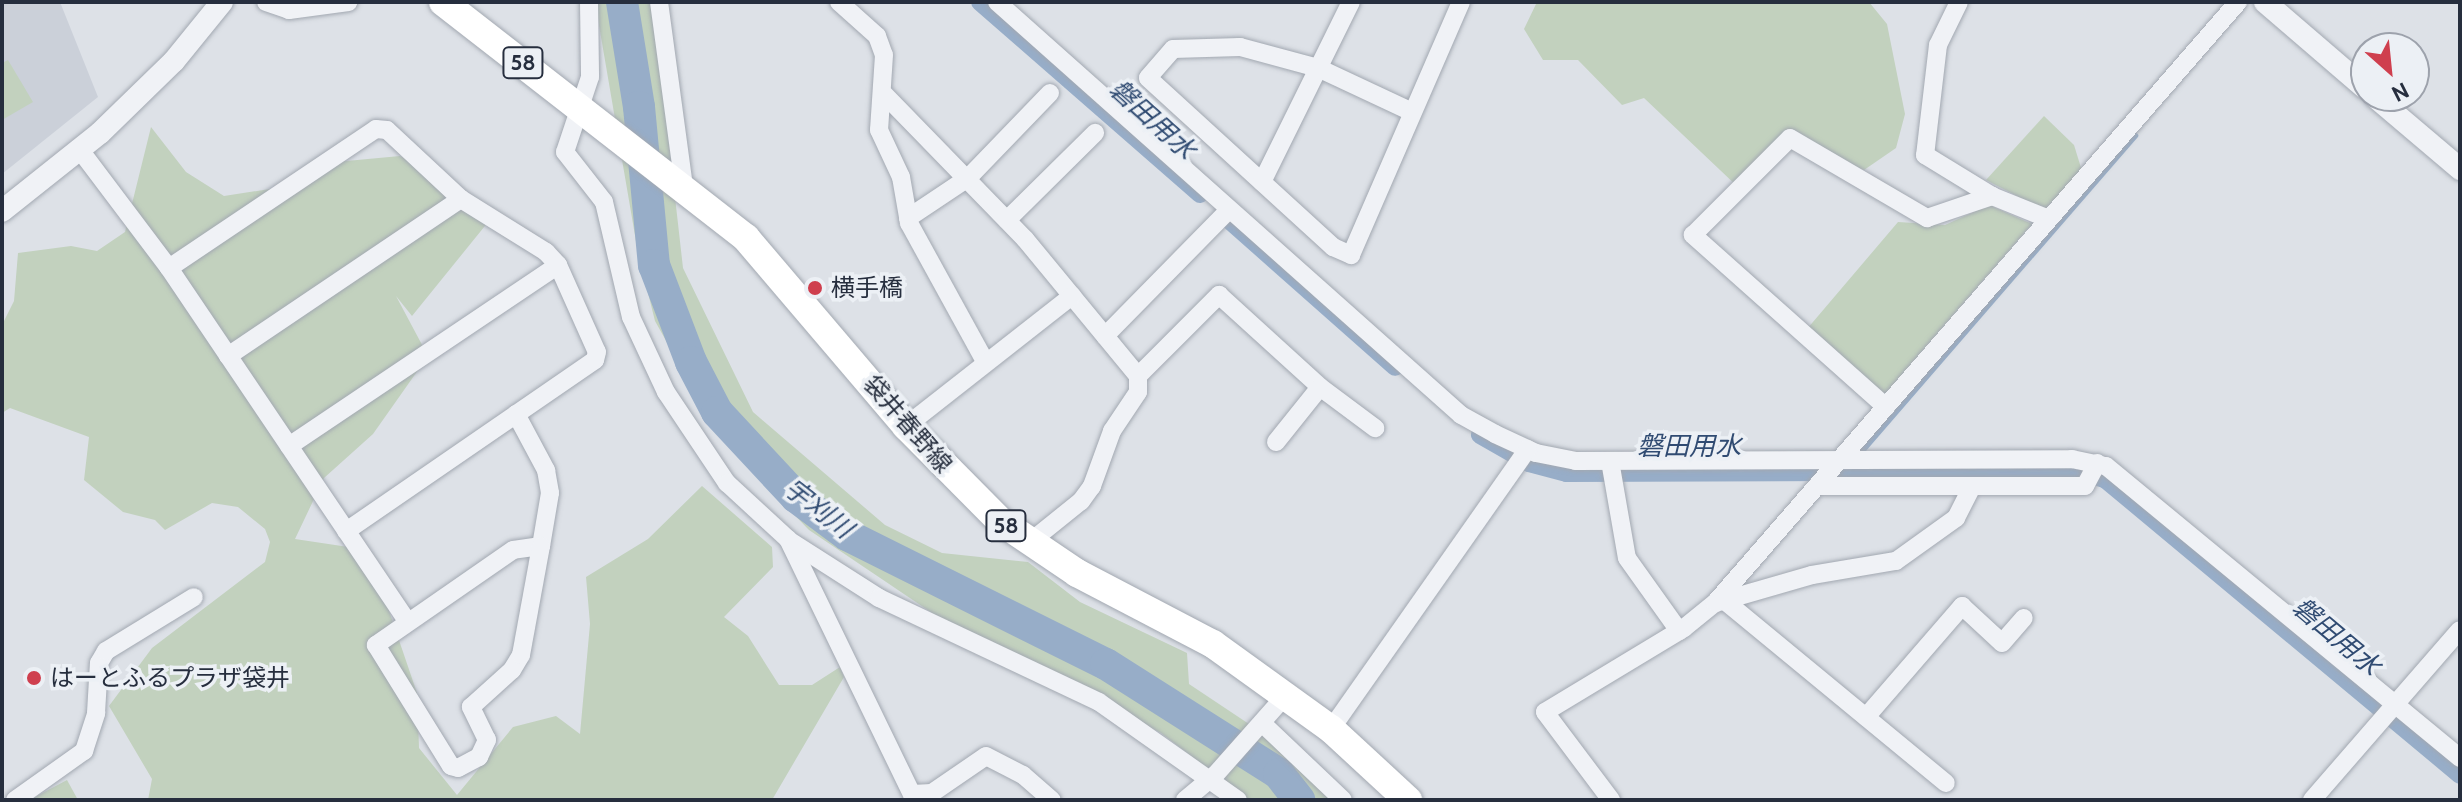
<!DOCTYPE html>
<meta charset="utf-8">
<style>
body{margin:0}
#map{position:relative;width:2462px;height:802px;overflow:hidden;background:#dde1e7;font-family:Cabin,"Noto Sans JP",sans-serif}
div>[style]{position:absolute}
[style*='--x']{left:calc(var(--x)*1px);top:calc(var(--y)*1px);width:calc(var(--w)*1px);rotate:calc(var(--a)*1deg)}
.built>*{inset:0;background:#cbd0d9}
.green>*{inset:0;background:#c2d1be}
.stream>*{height:5px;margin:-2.5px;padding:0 2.5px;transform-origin:2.5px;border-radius:2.5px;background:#97adc8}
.canal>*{height:18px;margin:-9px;padding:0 9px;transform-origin:9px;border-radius:9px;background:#97adc8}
.river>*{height:32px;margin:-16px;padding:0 16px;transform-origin:16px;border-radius:16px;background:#97adc8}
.roads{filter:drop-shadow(0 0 2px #a2a8b1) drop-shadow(0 0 2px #a2a8b1)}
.minor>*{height:18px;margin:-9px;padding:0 9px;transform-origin:9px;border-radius:9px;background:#f0f2f6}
.tertiary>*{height:22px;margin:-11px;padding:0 11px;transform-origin:11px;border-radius:11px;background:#f0f2f6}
.primary>*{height:28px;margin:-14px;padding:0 14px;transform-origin:14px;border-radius:14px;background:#fff}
.dots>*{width:22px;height:22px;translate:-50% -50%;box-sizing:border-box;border:4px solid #ecf0f5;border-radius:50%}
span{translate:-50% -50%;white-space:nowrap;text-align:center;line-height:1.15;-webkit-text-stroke:7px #ecf0f5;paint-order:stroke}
.shield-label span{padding:2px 6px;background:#ecf0f5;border:2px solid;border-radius:6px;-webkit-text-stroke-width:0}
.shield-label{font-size:22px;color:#262e3e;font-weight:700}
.poi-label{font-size:24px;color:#262e3e}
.left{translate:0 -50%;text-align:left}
.street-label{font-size:24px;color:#262e3e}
.water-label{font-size:26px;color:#304b72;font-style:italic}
.frame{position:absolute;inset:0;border:4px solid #262e3e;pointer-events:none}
.north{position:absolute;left:2350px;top:32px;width:80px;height:80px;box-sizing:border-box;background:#ecf0f5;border:2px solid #9da2ac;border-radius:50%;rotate:153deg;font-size:22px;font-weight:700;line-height:32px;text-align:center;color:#262e3e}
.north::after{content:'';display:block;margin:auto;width:28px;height:36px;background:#cf3f4e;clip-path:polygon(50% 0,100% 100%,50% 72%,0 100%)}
</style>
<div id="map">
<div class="built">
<i style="clip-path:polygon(2px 2px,60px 2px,98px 97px,2px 174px)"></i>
</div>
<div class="green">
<i style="clip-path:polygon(595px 2px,653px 2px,683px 268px,753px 412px,885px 525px,942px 553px,1028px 562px,1080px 602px,1187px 653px,1189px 684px,1264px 734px,1335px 800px,1249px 800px,1161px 733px,941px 619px,809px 530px,721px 439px,655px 321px,638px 253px)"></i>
<i style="clip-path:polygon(1537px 2px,1869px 2px,1887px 24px,1905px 114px,1896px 148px,1864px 170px,1782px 137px,1739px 188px,1644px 98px,1622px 105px,1578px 60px,1543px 60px,1524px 29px)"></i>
<i style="clip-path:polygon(8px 60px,33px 102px,2px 120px,2px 63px)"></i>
<i style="clip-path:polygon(2044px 116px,2074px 145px,2082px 171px,2044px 210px,1986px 180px)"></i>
<i style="clip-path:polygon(151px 127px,186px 172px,224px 196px,276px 188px,325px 163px,400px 156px,437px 172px,493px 216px,412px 316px,396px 296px,428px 356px,373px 434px,324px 478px,295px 539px,355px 548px,371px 558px,417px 693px,419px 748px,457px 795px,513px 727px,556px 716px,580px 734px,590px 624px,586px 577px,648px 539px,702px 486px,772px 547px,773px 567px,724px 617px,748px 636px,779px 685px,812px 685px,840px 667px,844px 677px,772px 800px,148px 800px,152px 779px,109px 706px,152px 648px,265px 562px,270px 542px,265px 529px,238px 507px,212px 503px,165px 530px,155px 520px,123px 512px,84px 480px,89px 437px,10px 408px,2px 413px,2px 325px,14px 301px,18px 253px,71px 246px,97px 251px,125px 232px)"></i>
<i style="clip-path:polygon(1989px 205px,2032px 224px,1883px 396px,1807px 329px,1898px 222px,1945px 225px)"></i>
<i style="clip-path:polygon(67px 780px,78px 800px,31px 800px,35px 797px)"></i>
</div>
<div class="stream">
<i style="--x:1859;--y:454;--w:422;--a:-49.1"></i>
</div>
<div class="canal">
<i style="--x:980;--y:2;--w:292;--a:41.1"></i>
<i style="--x:1228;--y:219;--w:223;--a:41.5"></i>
<i style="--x:1480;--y:435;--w:56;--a:29.7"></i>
<i style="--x:1529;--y:463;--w:39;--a:15"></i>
<i style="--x:1567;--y:473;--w:511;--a:-0.22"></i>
<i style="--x:2078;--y:471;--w:28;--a:17"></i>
<i style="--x:2105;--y:479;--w:462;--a:39.8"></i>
</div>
<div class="river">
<i style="--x:622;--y:2;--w:106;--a:80.8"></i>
<i style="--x:639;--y:107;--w:159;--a:84.6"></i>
<i style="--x:654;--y:265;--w:104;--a:69.1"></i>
<i style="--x:691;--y:362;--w:56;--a:62.5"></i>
<i style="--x:717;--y:412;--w:116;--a:47.1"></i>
<i style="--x:796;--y:497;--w:64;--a:36.7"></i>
<i style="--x:847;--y:535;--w:289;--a:26.5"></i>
<i style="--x:1106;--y:664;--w:205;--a:32.4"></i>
<i style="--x:1279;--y:774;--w:33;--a:52"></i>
</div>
<div class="roads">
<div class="minor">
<i style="--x:266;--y:2;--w:24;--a:19"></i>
<i style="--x:289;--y:10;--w:60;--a:-7.7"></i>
<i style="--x:589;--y:2;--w:75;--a:89.2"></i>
<i style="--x:590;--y:77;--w:79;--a:108.4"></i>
<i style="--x:565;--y:152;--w:63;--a:52"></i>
<i style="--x:604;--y:202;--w:118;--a:76.8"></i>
<i style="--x:631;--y:317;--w:83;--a:65"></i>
<i style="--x:666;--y:392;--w:110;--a:56.2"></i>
<i style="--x:727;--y:483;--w:83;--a:42.6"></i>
<i style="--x:788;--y:539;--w:284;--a:64.1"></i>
<i style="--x:912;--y:794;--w:20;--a:-3"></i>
<i style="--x:932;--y:793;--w:65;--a:-34.4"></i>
<i style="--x:986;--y:756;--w:42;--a:27.2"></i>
<i style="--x:1023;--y:775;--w:38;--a:41"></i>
<i style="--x:659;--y:2;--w:186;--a:82.3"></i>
<i style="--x:839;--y:2;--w:51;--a:41.8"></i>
<i style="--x:877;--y:36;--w:20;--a:70"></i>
<i style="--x:884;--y:55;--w:75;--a:93.8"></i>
<i style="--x:879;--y:130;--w:52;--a:64.9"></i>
<i style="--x:901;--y:177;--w:47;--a:80.1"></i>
<i style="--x:909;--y:223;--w:158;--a:61.2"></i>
<i style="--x:997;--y:2;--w:621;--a:41.67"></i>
<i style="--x:1461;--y:415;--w:39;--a:29"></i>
<i style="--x:1495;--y:434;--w:45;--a:24.9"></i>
<i style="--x:1536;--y:453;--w:41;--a:11.3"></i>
<i style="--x:1576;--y:461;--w:496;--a:-0.2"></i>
<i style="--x:2072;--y:459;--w:35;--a:12"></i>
<i style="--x:2106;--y:466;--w:459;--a:39.5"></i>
<i style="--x:1959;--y:2;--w:48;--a:116"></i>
<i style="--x:1938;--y:45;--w:111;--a:96.7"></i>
<i style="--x:1925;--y:155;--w:79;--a:31.5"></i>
<i style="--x:883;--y:93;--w:204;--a:45.8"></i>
<i style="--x:1025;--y:239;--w:178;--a:50.5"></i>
<i style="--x:1138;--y:376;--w:16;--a:90"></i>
<i style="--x:1138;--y:392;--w:47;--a:123.7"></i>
<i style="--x:1112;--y:431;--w:59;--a:110"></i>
<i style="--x:1092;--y:486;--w:19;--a:126"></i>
<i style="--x:1081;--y:501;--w:67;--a:141.1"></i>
<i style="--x:1410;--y:111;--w:102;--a:-154.9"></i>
<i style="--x:1318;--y:68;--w:81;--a:-164.9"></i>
<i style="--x:1240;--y:47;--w:67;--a:178.3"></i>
<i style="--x:1173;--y:49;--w:38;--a:131"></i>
<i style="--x:1148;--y:78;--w:251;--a:42.4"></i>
<i style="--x:1333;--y:247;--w:20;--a:24"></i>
<i style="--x:1351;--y:255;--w:276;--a:-66.5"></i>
<i style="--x:80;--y:150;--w:148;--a:53"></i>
<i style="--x:169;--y:268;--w:426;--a:56"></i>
<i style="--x:1262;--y:182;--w:201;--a:-63.7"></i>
<i style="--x:908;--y:218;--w:72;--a:-33.7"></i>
<i style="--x:968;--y:178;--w:118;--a:-46"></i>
<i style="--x:1007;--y:220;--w:124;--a:-44.7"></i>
<i style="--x:169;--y:268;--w:249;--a:-33.9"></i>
<i style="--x:376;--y:129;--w:11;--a:5"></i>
<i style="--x:387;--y:130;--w:101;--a:43"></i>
<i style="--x:461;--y:199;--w:100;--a:31.9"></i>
<i style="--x:546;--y:252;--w:18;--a:47"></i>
<i style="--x:558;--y:265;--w:95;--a:65.9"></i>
<i style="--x:597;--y:352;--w:8;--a:104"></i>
<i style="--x:595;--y:360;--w:302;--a:145.5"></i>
<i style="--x:1105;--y:336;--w:177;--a:-45.5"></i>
<i style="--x:228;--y:356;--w:281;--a:-34"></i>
<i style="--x:1138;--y:376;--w:115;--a:-45"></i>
<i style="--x:1219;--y:295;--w:137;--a:42.3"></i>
<i style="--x:1320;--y:387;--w:69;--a:36.7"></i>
<i style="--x:1886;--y:407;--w:259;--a:-138.3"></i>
<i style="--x:1693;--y:235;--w:137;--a:-45"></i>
<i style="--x:1790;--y:138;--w:159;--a:30.3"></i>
<i style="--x:1927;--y:218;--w:69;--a:-18.7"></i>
<i style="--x:1992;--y:196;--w:61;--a:22"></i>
<i style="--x:516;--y:414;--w:64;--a:61.8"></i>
<i style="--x:546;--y:470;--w:23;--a:80"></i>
<i style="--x:550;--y:493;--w:54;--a:99.6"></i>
<i style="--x:541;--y:546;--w:28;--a:172"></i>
<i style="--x:513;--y:550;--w:167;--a:145.3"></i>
<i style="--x:376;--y:645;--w:142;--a:58.2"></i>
<i style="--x:451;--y:766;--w:7;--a:16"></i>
<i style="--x:458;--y:768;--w:24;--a:-28"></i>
<i style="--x:479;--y:757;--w:19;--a:-65"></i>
<i style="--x:487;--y:740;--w:37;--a:-116"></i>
<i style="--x:471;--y:707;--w:55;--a:-42.1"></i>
<i style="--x:512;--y:670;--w:17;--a:-59"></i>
<i style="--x:521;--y:655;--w:111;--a:-79.6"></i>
<i style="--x:906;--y:426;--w:211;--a:-38.1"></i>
<i style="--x:1276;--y:442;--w:70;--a:-51.3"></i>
<i style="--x:289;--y:446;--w:324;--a:-33.9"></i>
<i style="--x:1610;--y:461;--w:98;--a:80.1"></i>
<i style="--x:1627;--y:558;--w:90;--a:54.5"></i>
<i style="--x:1817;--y:486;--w:268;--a:0"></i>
<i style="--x:2085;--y:486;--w:26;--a:-62"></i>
<i style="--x:790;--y:541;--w:106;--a:32.6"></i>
<i style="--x:879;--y:598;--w:243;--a:25.3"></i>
<i style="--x:1099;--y:702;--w:170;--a:35.2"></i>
<i style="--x:1725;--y:601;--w:286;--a:39.5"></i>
<i style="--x:1715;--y:603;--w:101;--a:-16.1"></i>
<i style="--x:1812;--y:575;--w:85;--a:-9.5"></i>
<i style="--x:1896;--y:561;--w:74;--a:-35.6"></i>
<i style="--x:1956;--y:518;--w:36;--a:-63"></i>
<i style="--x:1866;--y:717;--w:147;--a:-49.1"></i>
<i style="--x:1962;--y:606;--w:54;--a:42.8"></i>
<i style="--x:2002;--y:643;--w:33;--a:-49"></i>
<i style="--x:1263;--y:724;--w:110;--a:43.5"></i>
<i style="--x:1331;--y:729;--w:342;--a:-54.9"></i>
<i style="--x:15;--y:800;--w:85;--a:-35.4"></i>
<i style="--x:84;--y:751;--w:40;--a:-72"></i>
<i style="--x:96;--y:713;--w:50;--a:-86.6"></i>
<i style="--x:99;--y:663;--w:14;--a:-60"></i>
<i style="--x:106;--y:651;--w:103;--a:-31.5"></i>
<i style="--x:1185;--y:800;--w:40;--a:-40"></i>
<i style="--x:1216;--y:774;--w:106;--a:-48.5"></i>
<i style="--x:1611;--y:800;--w:110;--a:-126.9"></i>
<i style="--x:1545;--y:712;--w:162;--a:-31.1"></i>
<i style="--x:1684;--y:628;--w:40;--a:-39"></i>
<i style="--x:1715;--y:603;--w:797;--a:-48.97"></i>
<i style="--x:2312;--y:800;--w:225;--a:-49"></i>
</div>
<div class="tertiary">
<i style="--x:2265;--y:2;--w:133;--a:40.7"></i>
<i style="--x:2374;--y:96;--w:113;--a:40.3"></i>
<i style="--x:2;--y:211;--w:125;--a:-38.5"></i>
<i style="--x:100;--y:133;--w:103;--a:-44.2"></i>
<i style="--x:174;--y:61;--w:76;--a:-50.9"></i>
</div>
<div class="primary">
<i style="--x:443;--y:2;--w:384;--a:37.9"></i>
<i style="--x:746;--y:238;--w:247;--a:49.6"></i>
<i style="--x:906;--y:426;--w:134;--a:45.3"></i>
<i style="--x:1000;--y:521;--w:93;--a:34"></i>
<i style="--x:1077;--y:573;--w:153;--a:27.6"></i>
<i style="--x:1213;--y:644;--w:145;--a:35.8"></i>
<i style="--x:1331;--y:729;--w:105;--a:42.7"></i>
</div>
</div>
<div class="dots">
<i style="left:815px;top:288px;background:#cf3f4e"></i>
<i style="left:34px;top:678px;background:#cf3f4e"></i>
</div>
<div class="shield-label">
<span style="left:523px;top:63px">58</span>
<span style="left:1006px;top:526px">58</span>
</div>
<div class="poi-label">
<span class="left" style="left:831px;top:288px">横手橋</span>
<span class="left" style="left:50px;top:678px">はーとふるプラザ袋井</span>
</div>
<div class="street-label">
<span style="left:908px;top:424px;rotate:49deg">袋井春野線</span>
</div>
<div class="water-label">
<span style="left:1152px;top:120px;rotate:42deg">磐田用水</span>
<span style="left:1689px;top:447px">磐田用水</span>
<span style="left:818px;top:509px;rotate:38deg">宇刈川</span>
<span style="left:2336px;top:637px;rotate:40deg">磐田用水</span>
</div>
<div class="frame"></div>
<div class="north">N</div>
</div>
